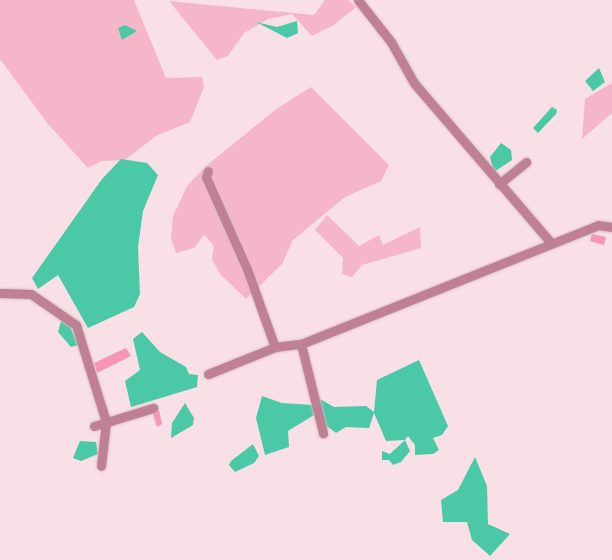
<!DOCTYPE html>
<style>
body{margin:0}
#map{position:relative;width:612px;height:560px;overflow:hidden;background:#f9dfe6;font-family:"Golos Text",sans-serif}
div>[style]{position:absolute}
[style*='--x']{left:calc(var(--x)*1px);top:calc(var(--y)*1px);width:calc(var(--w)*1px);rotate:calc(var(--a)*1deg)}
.green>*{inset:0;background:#f6b6c9}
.water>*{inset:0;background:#4bc9a7}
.building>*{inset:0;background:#f695b5}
.roads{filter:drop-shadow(0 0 1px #d5bec4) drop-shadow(0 0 1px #d5bec4)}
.minor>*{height:9px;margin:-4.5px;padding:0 4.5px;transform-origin:4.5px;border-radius:4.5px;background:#bf8094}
span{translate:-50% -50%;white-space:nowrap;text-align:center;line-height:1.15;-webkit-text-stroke:3px #fff;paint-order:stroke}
</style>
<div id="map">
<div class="green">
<i style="clip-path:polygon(0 0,134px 0,166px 78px,202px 77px,204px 87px,190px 122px,156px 136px,125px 160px,102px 161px,88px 168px,48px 124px,0 59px)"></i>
<i style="clip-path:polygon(325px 0,348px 0,356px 7px,334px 25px,312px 36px,292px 14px,268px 19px,244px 33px,228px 56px,217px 60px,169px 1px,314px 15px)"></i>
<i style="clip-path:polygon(612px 83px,612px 113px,582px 139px,585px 99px)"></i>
<i style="clip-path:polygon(311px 87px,389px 165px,381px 181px,345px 197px,293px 240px,282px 264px,246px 299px,220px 274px,212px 259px,214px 246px,204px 235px,194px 248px,176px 253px,171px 238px,173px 216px,187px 186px,206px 166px,275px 110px)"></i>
<i style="clip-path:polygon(327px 215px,359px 246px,379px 235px,383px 245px,420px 227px,421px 248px,362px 265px,352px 277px,342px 274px,343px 258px,315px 230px)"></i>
</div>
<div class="water">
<i style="clip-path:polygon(297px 21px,298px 33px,287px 38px,256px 22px,277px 27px)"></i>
<i style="clip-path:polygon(125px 25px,137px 31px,122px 40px,118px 28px)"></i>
<i style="clip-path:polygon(599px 68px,605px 82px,593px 91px,585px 81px)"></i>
<i style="clip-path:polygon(552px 107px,557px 110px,556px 114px,538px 133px,533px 128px)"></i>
<i style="clip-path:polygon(501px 143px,511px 150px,512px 160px,494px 172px,490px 157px)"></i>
<i style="clip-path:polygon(121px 159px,147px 163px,158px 175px,143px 211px,138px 247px,140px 294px,134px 307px,88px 328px,58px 275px,38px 289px,32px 278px,102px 179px)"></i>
<i style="clip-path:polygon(65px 319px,70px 326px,78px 345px,71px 347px,58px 332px,61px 321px)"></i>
<i style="clip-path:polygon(142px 332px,160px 352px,186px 367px,189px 374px,198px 375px,197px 387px,131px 407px,125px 381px,140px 370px,133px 339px)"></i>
<i style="clip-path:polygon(419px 360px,448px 426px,442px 435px,433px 438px,439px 450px,433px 454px,415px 455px,415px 445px,408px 436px,405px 440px,410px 451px,401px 462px,393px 465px,389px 460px,382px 460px,382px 451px,390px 454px,405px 440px,386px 441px,374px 413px,369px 428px,346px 427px,336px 433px,323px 423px,320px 399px,334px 407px,366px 406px,374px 412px,377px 380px)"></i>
<i style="clip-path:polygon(262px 396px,282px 403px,312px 405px,314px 415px,288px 431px,289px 447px,265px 455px,256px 418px)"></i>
<i style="clip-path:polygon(185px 403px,194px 418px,193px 425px,171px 438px,172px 423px)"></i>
<i style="clip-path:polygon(80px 441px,96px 442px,98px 454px,81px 461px,73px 458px)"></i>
<i style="clip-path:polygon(253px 444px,259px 456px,254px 463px,235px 472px,229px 465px,231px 461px)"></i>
<i style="clip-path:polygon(475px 457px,487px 486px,488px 524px,510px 534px,490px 556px,472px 540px,467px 522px,443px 522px,441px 500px,458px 490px)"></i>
</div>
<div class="building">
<i style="clip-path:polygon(592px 234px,606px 237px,604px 245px,590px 241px)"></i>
<i style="clip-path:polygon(126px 348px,131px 356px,97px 373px,94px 363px)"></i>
<i style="clip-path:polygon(159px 410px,162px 424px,157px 427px,153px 414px)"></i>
</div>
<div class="roads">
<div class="minor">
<i style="--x:358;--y:0;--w:53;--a:51.8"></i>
<i style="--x:391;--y:42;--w:47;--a:60.7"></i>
<i style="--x:414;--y:83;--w:211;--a:49.4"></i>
<i style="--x:208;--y:171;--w:6;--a:108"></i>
<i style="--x:206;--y:177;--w:101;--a:66"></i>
<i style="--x:247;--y:269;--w:83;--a:70.3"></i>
<i style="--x:499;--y:184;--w:35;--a:-39"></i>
<i style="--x:0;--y:293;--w:31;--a:2"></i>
<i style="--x:31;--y:294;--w:55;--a:34.6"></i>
<i style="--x:76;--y:325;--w:102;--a:72.8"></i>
<i style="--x:106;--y:422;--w:44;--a:96.5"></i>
<i style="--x:301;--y:344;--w:92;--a:76.1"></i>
<i style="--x:208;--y:374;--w:72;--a:-21.9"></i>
<i style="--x:275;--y:347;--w:26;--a:-7"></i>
<i style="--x:301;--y:344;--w:320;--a:-21.8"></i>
<i style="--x:598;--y:225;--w:14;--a:8"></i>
<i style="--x:94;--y:426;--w:62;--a:-17"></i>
</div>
</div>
</div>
